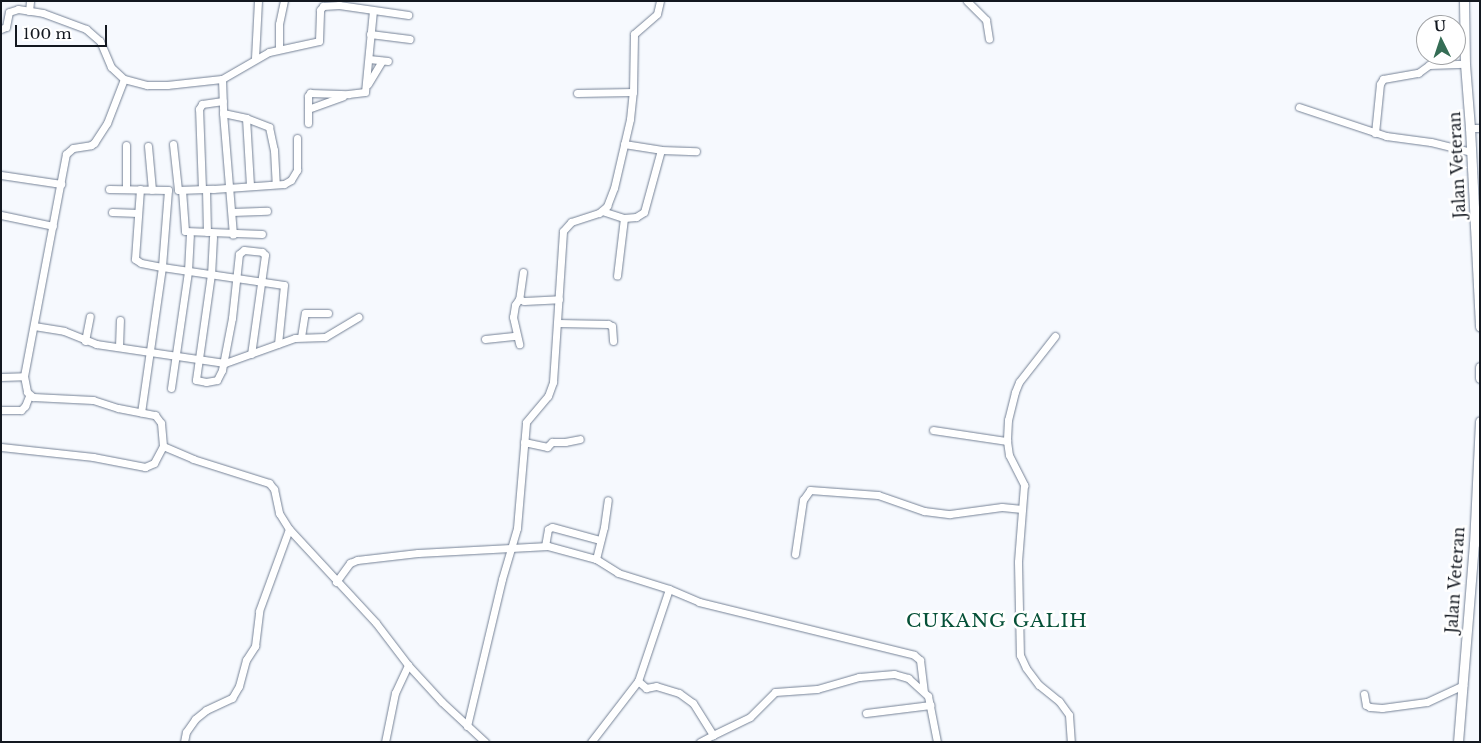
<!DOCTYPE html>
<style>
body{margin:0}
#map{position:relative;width:1481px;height:743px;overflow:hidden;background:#f6f9fe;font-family:"Libre Baskerville",serif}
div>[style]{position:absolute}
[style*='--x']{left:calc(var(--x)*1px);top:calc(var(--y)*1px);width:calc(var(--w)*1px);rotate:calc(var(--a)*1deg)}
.roads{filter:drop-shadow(0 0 1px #758296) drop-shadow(0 0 1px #758296)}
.minor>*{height:7px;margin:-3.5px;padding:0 3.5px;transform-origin:3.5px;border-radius:3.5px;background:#fff}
.major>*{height:9px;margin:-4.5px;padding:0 4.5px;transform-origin:4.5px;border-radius:4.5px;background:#fff}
span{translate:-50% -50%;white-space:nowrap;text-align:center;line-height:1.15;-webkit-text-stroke:5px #fff;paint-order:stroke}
.street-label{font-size:16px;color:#131820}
.quarter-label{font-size:19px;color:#065138;letter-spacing:1px}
.frame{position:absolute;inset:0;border:2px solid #131820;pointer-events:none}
.north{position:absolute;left:1416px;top:15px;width:50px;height:50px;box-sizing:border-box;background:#fff;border:1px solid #a1a3a6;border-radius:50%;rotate:356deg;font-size:14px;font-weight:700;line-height:20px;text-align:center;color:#131820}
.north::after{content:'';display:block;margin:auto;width:18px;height:22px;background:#356d55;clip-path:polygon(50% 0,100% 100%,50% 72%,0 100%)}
.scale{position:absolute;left:15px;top:25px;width:92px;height:22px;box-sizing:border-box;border:2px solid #131820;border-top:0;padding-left:6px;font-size:15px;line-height:18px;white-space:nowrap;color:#131820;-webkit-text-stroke:4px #fff;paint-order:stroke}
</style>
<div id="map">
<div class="roads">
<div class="minor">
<i style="--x:967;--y:1;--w:27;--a:45"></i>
<i style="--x:986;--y:20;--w:19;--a:81"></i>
<i style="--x:29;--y:11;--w:10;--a:-84"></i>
<i style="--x:1;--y:29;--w:5;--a:-22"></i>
<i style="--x:6;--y:27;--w:15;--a:-79"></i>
<i style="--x:9;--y:12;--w:9;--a:-18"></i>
<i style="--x:18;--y:9;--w:25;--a:9"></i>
<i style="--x:43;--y:13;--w:46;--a:20.4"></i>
<i style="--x:86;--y:29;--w:18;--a:41"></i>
<i style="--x:100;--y:41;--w:28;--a:67"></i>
<i style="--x:111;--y:67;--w:18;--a:43"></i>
<i style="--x:370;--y:34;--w:40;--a:7.1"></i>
<i style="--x:279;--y:49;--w:25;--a:-90"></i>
<i style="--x:279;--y:24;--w:24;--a:-78"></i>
<i style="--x:255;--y:58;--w:57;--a:-87"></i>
<i style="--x:369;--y:59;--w:19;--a:6"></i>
<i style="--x:222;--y:79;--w:34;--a:88"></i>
<i style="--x:223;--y:113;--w:122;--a:85.3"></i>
<i style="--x:368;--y:84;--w:27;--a:-59"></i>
<i style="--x:577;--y:93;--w:56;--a:-1"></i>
<i style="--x:1299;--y:107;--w:92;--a:18.4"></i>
<i style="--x:1386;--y:136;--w:45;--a:7.6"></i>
<i style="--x:1431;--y:142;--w:41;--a:14"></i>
<i style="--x:308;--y:109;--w:37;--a:-20"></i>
<i style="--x:223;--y:113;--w:24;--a:12"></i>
<i style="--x:246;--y:118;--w:25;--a:21"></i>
<i style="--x:269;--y:127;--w:24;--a:78"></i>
<i style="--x:274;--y:150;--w:34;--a:87"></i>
<i style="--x:246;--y:118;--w:68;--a:86.6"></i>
<i style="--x:308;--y:123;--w:27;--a:-90"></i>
<i style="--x:308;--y:96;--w:4;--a:-56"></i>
<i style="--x:310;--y:93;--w:38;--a:2"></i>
<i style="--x:348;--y:94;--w:17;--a:-7"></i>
<i style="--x:365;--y:92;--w:81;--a:-84.4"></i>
<i style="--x:1470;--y:128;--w:10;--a:0"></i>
<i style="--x:1375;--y:133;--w:49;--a:-84.2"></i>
<i style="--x:1380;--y:84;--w:6;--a:-59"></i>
<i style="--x:1383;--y:79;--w:36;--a:-10"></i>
<i style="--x:1418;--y:73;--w:14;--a:-36"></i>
<i style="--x:1429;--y:65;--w:36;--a:-2"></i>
<i style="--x:173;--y:144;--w:46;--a:83.8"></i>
<i style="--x:178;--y:190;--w:35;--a:-2"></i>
<i style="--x:213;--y:189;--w:71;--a:-4"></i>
<i style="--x:284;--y:184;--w:8;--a:-30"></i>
<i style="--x:291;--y:180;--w:12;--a:-59"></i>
<i style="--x:297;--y:170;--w:32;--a:-90"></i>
<i style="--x:624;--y:144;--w:37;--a:9"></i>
<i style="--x:661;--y:150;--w:35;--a:2"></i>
<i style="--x:148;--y:146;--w:44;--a:84.8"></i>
<i style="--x:1;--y:175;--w:61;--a:8.5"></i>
<i style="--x:126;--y:188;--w:43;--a:-90"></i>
<i style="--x:109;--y:189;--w:59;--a:1"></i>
<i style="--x:168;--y:190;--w:77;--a:94.5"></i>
<i style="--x:162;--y:267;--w:147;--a:98.2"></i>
<i style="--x:140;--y:189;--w:70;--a:94.1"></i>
<i style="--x:135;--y:259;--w:7;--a:34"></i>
<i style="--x:141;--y:263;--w:21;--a:11"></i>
<i style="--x:162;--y:267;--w:123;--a:8.4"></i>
<i style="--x:284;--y:285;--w:59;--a:95.8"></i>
<i style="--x:202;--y:189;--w:80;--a:-92.1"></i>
<i style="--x:199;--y:109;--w:6;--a:-59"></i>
<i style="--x:202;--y:104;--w:21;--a:-8"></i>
<i style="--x:206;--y:189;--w:43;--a:88.7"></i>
<i style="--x:182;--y:190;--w:41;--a:85.8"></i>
<i style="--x:185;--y:231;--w:77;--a:2.2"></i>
<i style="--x:602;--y:211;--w:23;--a:18"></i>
<i style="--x:624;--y:218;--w:58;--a:96.9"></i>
<i style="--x:112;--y:212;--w:26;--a:2"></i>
<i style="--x:232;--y:212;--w:35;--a:-2"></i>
<i style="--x:1;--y:215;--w:53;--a:11.9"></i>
<i style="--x:624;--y:218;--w:12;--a:-5"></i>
<i style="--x:636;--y:217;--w:9;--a:-32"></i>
<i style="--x:644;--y:212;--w:64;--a:-74.7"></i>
<i style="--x:213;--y:237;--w:37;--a:93"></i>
<i style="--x:211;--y:274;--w:107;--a:98.1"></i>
<i style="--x:196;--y:380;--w:10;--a:11"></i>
<i style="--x:206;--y:382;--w:11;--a:-10"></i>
<i style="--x:217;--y:380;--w:11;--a:-63"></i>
<i style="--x:222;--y:370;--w:53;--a:-79.1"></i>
<i style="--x:232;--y:318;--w:64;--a:-83.8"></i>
<i style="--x:239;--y:254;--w:6;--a:-39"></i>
<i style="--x:244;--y:250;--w:18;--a:6"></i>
<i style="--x:262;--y:252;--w:4;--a:45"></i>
<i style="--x:265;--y:255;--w:100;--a:98"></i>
<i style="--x:523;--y:272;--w:27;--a:98"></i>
<i style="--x:519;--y:299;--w:5;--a:22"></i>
<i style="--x:524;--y:301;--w:35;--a:-3"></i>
<i style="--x:519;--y:299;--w:7;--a:124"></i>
<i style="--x:515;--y:305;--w:12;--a:99"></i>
<i style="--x:513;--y:317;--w:28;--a:77"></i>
<i style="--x:558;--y:323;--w:50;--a:1.1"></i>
<i style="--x:608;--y:324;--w:4;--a:27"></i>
<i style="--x:612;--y:326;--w:15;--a:86"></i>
<i style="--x:34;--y:326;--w:30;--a:9"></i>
<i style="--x:64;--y:331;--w:35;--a:22"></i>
<i style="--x:96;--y:344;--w:130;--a:8.4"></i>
<i style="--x:225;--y:363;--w:74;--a:-19.7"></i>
<i style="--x:295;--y:338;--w:30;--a:-2"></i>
<i style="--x:325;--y:337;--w:39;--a:-31"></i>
<i style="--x:1055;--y:336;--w:58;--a:128"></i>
<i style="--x:1019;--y:382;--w:11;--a:112"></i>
<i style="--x:1015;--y:392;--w:29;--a:104"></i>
<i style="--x:1008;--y:420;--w:21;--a:93"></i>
<i style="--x:1007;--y:441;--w:14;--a:82"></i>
<i style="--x:1009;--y:455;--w:34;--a:63"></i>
<i style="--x:1024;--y:485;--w:77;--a:94.5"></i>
<i style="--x:1018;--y:562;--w:93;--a:88.8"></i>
<i style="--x:1020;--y:655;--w:14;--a:65"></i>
<i style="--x:1026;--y:668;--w:21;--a:53"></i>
<i style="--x:1039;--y:685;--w:26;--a:39"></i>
<i style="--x:1059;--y:701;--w:17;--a:54"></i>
<i style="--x:1069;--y:715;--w:27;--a:86"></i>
<i style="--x:301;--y:337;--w:24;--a:-81"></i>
<i style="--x:305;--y:313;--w:23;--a:0"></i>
<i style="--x:485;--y:339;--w:31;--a:-6"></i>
<i style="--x:85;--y:341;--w:25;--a:-79"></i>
<i style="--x:119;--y:347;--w:27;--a:-88"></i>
<i style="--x:24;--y:376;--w:226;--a:-79.3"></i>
<i style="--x:66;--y:154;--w:9;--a:-41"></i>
<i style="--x:73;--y:148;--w:18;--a:-9"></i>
<i style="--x:91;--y:145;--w:4;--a:-34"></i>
<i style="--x:94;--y:143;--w:24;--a:-57"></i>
<i style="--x:107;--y:123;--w:47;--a:-68.9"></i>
<i style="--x:124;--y:79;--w:24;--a:15"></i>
<i style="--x:147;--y:85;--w:20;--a:0"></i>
<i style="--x:167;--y:85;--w:55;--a:-6.2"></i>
<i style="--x:222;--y:79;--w:54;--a:-29.9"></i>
<i style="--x:269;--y:52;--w:51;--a:-12.4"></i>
<i style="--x:319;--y:41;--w:31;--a:-88"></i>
<i style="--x:320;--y:10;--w:5;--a:-53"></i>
<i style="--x:323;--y:6;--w:16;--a:-4"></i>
<i style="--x:339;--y:5;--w:70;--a:8.2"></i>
<i style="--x:1;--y:377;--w:23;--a:-2"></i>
<i style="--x:24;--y:376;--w:16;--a:79"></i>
<i style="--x:27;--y:392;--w:8;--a:40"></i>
<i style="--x:33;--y:397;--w:60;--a:2.9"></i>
<i style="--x:93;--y:400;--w:26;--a:18"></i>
<i style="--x:118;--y:408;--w:38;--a:11"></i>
<i style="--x:155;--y:415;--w:10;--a:53"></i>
<i style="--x:161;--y:423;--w:23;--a:85"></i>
<i style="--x:163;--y:446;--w:33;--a:23"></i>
<i style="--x:193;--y:459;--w:80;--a:17.5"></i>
<i style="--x:269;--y:483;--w:8;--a:50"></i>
<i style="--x:274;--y:489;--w:25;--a:78"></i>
<i style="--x:279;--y:513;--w:19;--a:58"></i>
<i style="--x:289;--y:529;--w:128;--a:47.2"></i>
<i style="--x:376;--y:623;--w:53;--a:52.7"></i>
<i style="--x:408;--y:665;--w:50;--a:47.4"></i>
<i style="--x:442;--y:702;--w:59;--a:42.9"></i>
<i style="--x:171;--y:388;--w:118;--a:-81.7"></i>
<i style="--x:188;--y:271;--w:35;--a:-87"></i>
<i style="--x:1;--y:410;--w:20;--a:0"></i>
<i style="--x:21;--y:410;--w:6;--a:-45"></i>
<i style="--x:25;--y:406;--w:11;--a:-68"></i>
<i style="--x:933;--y:430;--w:75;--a:8.5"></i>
<i style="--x:524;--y:442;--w:24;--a:12"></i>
<i style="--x:547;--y:447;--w:7;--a:-45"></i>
<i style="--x:552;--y:442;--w:13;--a:0"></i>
<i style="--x:565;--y:442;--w:15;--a:-11"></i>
<i style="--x:1;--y:447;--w:93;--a:6.2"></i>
<i style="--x:93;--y:457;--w:53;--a:10.9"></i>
<i style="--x:145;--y:467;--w:10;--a:-24"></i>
<i style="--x:154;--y:463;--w:19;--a:-62"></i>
<i style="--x:545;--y:546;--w:17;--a:-80"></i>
<i style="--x:548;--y:529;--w:4;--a:-27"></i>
<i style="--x:552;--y:527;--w:50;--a:15.2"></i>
<i style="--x:795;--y:554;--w:55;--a:-81.6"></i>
<i style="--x:803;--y:500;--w:12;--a:-55"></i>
<i style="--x:810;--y:490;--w:68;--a:4.2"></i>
<i style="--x:878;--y:495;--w:49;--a:19.2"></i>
<i style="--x:924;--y:511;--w:26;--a:7"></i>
<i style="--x:950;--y:514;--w:52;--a:-7.7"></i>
<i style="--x:1002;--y:507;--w:20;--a:6"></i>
<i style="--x:596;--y:559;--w:26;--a:32"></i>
<i style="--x:618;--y:573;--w:53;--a:17.4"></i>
<i style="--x:669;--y:589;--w:97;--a:108.6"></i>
<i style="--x:638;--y:681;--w:11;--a:41"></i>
<i style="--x:646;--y:688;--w:10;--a:-11"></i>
<i style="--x:656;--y:686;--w:24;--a:17"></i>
<i style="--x:679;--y:693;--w:17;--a:36"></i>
<i style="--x:693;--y:703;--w:38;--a:58"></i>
<i style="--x:713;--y:735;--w:15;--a:152"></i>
<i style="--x:336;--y:582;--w:24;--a:-54"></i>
<i style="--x:350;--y:563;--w:8;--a:-23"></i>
<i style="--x:357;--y:560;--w:61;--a:-6.5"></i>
<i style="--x:418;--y:553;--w:130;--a:-3.1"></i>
<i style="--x:548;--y:546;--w:50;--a:15.2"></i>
<i style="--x:596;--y:559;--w:33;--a:-76"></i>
<i style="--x:604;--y:527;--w:27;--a:-82"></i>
<i style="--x:669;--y:589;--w:33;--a:23"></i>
<i style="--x:699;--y:602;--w:221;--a:13.8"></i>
<i style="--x:914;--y:655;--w:8;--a:40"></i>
<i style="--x:920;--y:660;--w:31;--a:83"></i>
<i style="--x:1364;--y:694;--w:11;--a:80"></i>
<i style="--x:1366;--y:705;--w:4;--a:27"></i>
<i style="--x:1370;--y:707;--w:12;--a:5"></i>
<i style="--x:1382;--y:708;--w:45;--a:-7.6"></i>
<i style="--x:1427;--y:702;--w:40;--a:-25"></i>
<i style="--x:866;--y:713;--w:65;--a:-7"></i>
<i style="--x:467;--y:726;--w:151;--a:-76.6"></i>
<i style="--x:502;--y:579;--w:53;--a:-73.6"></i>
<i style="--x:517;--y:528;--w:106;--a:-85.1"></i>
<i style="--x:526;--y:422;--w:34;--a:-50"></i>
<i style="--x:548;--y:396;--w:15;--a:-70"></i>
<i style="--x:553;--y:382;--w:151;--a:-86.2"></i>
<i style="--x:563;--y:231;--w:12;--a:-48"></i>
<i style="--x:571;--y:222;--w:29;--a:-18"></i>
<i style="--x:599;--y:213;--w:11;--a:-41"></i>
<i style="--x:607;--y:206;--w:19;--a:-69"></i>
<i style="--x:614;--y:188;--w:71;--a:-76.9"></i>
<i style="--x:630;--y:119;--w:27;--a:-84"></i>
<i style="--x:633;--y:92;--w:58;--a:-89"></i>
<i style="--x:634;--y:34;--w:30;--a:-41"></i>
<i style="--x:657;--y:14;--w:13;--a:-77"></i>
<i style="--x:713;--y:735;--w:41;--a:-25.9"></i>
<i style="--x:750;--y:717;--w:35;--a:-45"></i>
<i style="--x:775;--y:692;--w:42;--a:-4.1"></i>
<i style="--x:817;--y:689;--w:44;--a:-15.9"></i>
<i style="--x:859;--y:677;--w:35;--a:-5"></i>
<i style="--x:894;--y:674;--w:15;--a:16"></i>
<i style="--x:908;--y:678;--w:27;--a:42"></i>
<i style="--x:928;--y:696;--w:47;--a:78.9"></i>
<i style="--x:184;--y:742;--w:10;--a:-79"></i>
<i style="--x:186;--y:732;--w:16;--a:-55"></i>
<i style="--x:195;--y:719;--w:14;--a:-39"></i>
<i style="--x:206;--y:710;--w:29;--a:-25"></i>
<i style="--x:232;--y:698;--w:14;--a:-60"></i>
<i style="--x:239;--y:686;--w:27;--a:-75"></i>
<i style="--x:246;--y:660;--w:17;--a:-57"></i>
<i style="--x:255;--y:646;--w:35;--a:-83"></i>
<i style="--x:259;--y:611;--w:87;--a:-69.9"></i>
<i style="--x:385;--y:742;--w:50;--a:-78.5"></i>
<i style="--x:395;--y:693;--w:31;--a:-65"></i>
<i style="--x:591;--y:742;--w:77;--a:-52.4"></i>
</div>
<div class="major">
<i style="--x:1464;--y:1;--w:63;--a:89.1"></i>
<i style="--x:1465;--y:64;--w:64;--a:85.5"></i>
<i style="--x:1470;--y:128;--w:199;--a:87.1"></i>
<i style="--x:1480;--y:367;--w:11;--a:90"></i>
<i style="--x:1458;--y:742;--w:199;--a:-85.4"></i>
<i style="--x:1474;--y:544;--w:123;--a:-87.2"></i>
</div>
</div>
<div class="street-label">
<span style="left:1457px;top:165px;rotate:-93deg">Jalan Veteran</span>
<span style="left:1455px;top:580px;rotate:-86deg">Jalan Veteran</span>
</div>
<div class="quarter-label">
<span style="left:997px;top:621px">CUKANG GALIH</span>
</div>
<div class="frame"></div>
<div class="north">U</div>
<div class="scale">100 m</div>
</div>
